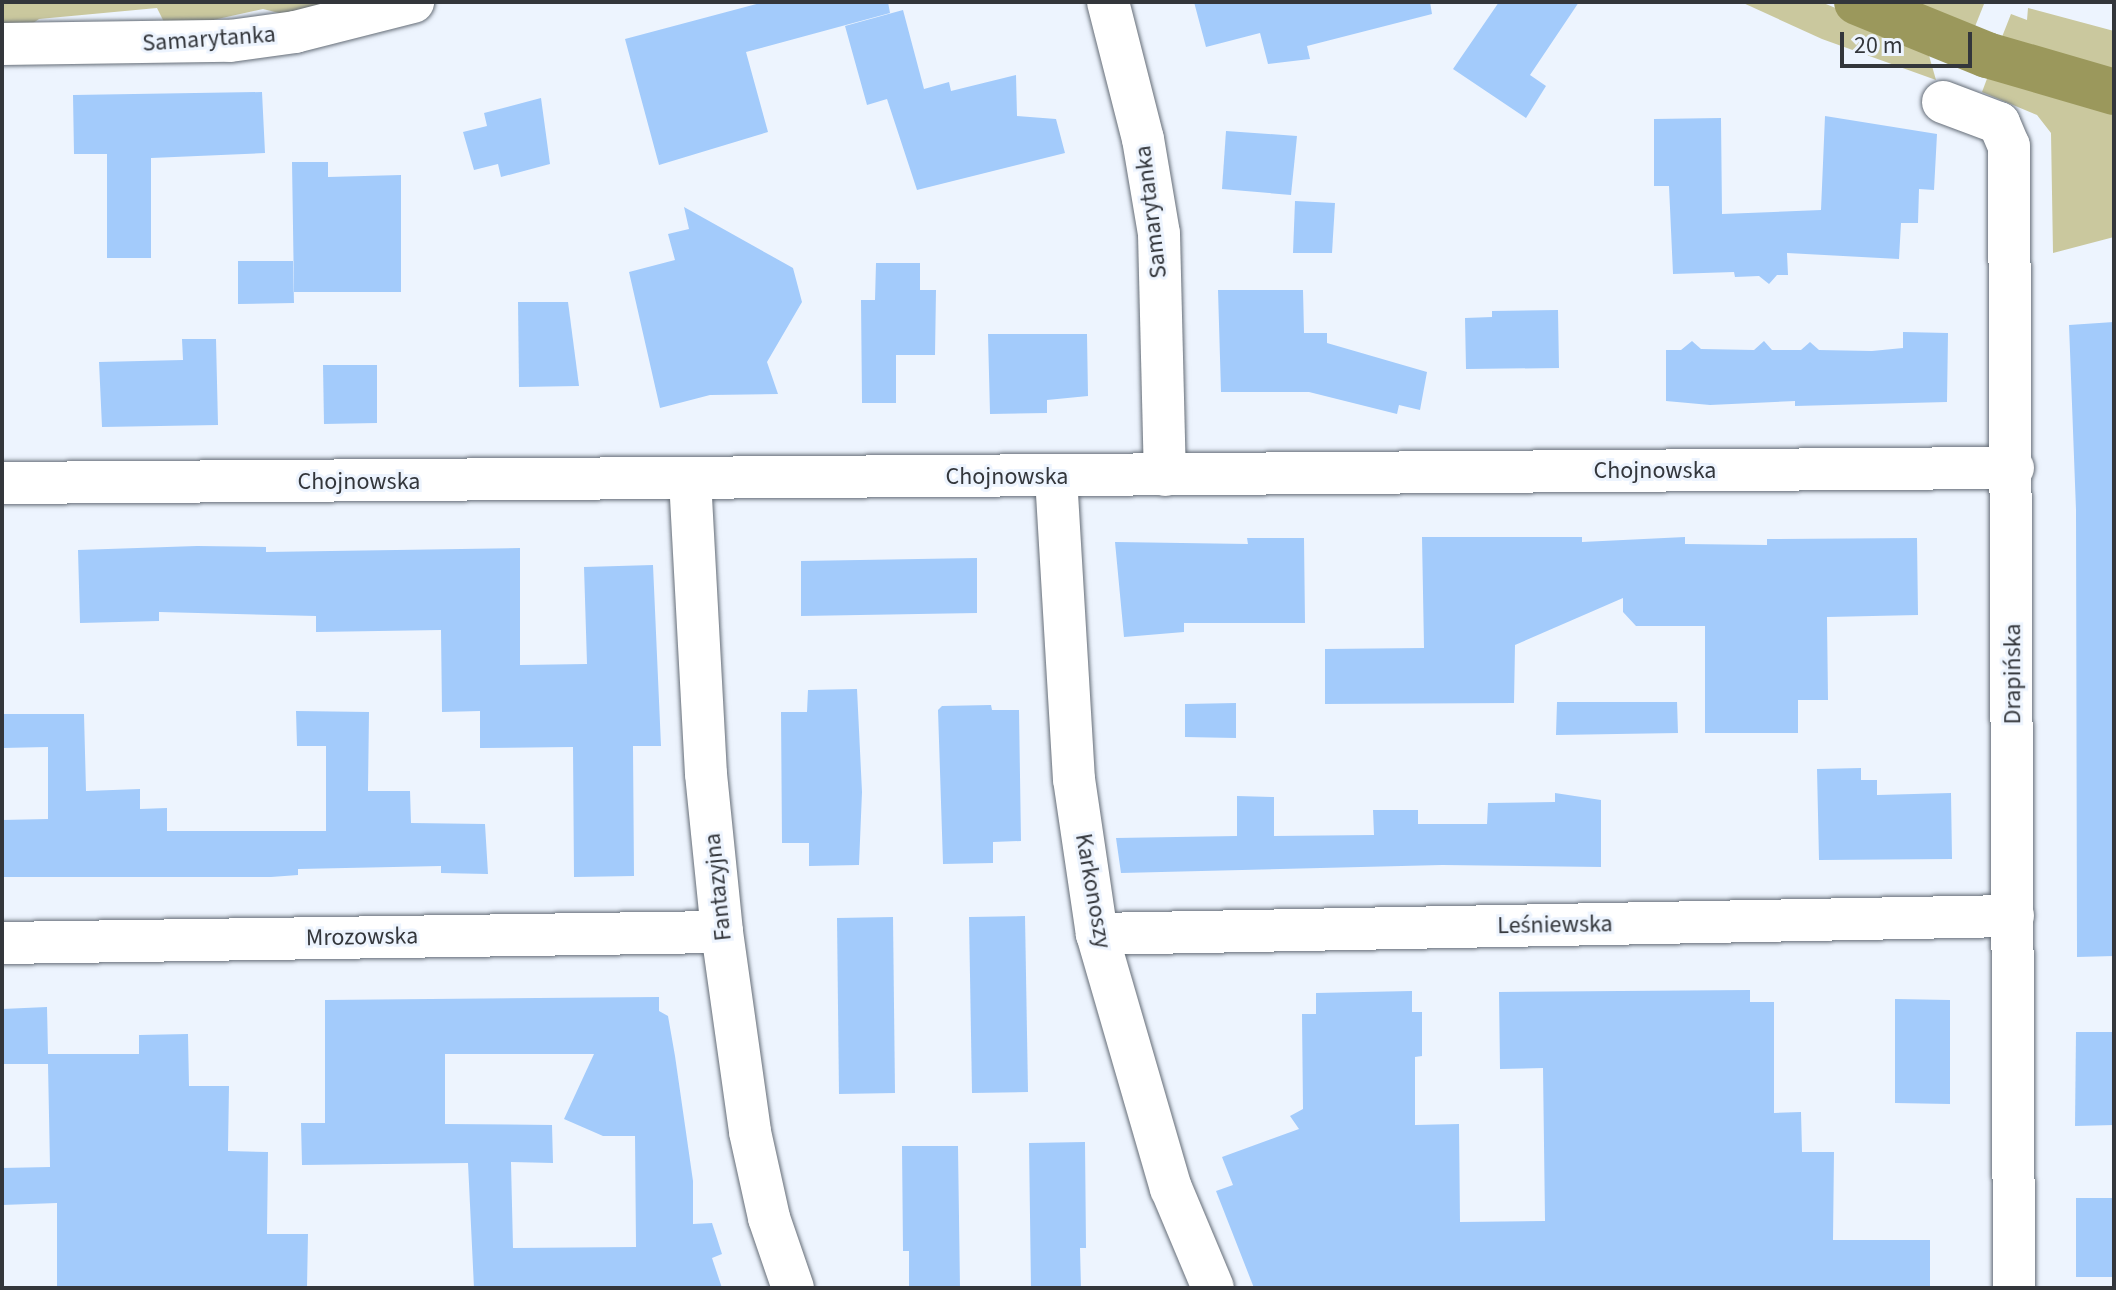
<!DOCTYPE html>
<meta charset="utf-8">
<style>
body{margin:0}
#map{position:relative;width:2116px;height:1290px;overflow:hidden;background:#edf4fe;font-family:"Source Sans 3",sans-serif}
div>[style]{position:absolute}
[style*='--x']{left:calc(var(--x)*1px);top:calc(var(--y)*1px);width:calc(var(--w)*1px);rotate:calc(var(--a)*1deg)}
.green>*{inset:0;background:#cac89e}
.canal>*{height:46px;margin:-23px;padding:0 23px;transform-origin:23px;border-radius:23px;background:#9b985c}
.building>*{inset:0;background:#a3cbfb}
.roads{filter:drop-shadow(0 0 2px #656d77) drop-shadow(0 0 2px #656d77)}
.minor>*{height:42px;margin:-21px;padding:0 21px;transform-origin:21px;border-radius:21px;background:#fff}
span{translate:-50% -50%;white-space:nowrap;text-align:center;line-height:1.15;-webkit-text-stroke:6px #edf4fe;paint-order:stroke}
.street-label{font-size:24px;color:#33363b}
.frame{position:absolute;inset:0;border:4px solid #33363b;pointer-events:none}
.scale{position:absolute;left:1840px;top:32px;width:132px;height:36px;box-sizing:border-box;border:4px solid #33363b;border-top:0;padding-left:10px;font-size:24px;line-height:28px;white-space:nowrap;color:#33363b;-webkit-text-stroke:6px #edf4fe;paint-order:stroke}
</style>
<div id="map">
<div class="green">
<i style="clip-path:polygon(2px 2px,330px 2px,283px 14px,263px 9px,168px 30px,157px 8px,39px 19px,23px 30px,2px 31px)"></i>
<i style="clip-path:polygon(1741px 2px,1821px 2px,1926px 45px,1936px 80px,1822px 39px)"></i>
<i style="clip-path:polygon(1894px 2px,1979px 2px,1984px 4px,1972px 34px)"></i>
<i style="clip-path:polygon(2028px 8px,2114px 31px,2114px 79px,2000px 42px,2011px 14px,2027px 20px)"></i>
<i style="clip-path:polygon(1991px 68px,2114px 111px,2114px 237px,2053px 253px,2051px 133px,2037px 115px,1982px 92px)"></i>
</div>
<div class="canal">
<i style="--x:1857;--y:2;--w:140;--a:22.2"></i>
<i style="--x:1987;--y:55;--w:132;--a:16.2"></i>
</div>
<div class="building">
<i style="clip-path:polygon(764px 2px,888px 2px,890px 13px,746px 52px,768px 132px,659px 165px,625px 39px)"></i>
<i style="clip-path:polygon(1194px 2px,1430px 2px,1432px 14px,1307px 46px,1310px 59px,1268px 64px,1260px 33px,1206px 47px)"></i>
<i style="clip-path:polygon(1499px 2px,1579px 2px,1530px 75px,1546px 86px,1526px 118px,1453px 69px)"></i>
<i style="clip-path:polygon(903px 10px,924px 89px,949px 82px,951px 91px,1016px 75px,1017px 116px,1056px 119px,1065px 153px,917px 190px,887px 99px,867px 105px,845px 26px)"></i>
<i style="clip-path:polygon(262px 92px,265px 153px,151px 158px,151px 258px,107px 258px,107px 154px,74px 154px,73px 95px)"></i>
<i style="clip-path:polygon(541px 98px,550px 164px,501px 177px,498px 164px,474px 170px,463px 132px,487px 126px,484px 113px)"></i>
<i style="clip-path:polygon(1825px 116px,1937px 134px,1934px 190px,1919px 189px,1918px 223px,1901px 223px,1899px 259px,1787px 253px,1788px 275px,1777px 275px,1769px 284px,1759px 276px,1735px 277px,1734px 272px,1673px 274px,1669px 186px,1654px 186px,1654px 119px,1721px 118px,1722px 214px,1821px 210px)"></i>
<i style="clip-path:polygon(1226px 131px,1297px 136px,1291px 195px,1222px 189px)"></i>
<i style="clip-path:polygon(292px 162px,328px 162px,328px 177px,401px 175px,401px 292px,294px 292px)"></i>
<i style="clip-path:polygon(1295px 201px,1335px 203px,1332px 253px,1293px 253px)"></i>
<i style="clip-path:polygon(684px 207px,793px 268px,802px 302px,767px 362px,778px 394px,710px 395px,660px 408px,629px 272px,675px 260px,668px 234px,689px 229px)"></i>
<i style="clip-path:polygon(238px 261px,293px 261px,294px 303px,238px 304px)"></i>
<i style="clip-path:polygon(876px 263px,920px 263px,920px 290px,936px 290px,935px 355px,896px 355px,896px 403px,862px 403px,861px 300px,875px 300px)"></i>
<i style="clip-path:polygon(1218px 290px,1303px 290px,1304px 333px,1327px 333px,1327px 343px,1427px 372px,1420px 410px,1399px 405px,1397px 414px,1309px 392px,1221px 392px)"></i>
<i style="clip-path:polygon(518px 302px,568px 302px,579px 386px,519px 387px)"></i>
<i style="clip-path:polygon(1558px 310px,1559px 368px,1466px 369px,1465px 318px,1492px 317px,1492px 311px)"></i>
<i style="clip-path:polygon(2114px 322px,2114px 956px,2077px 957px,2076px 510px,2069px 325px)"></i>
<i style="clip-path:polygon(1903px 332px,1948px 333px,1947px 402px,1795px 406px,1795px 401px,1710px 405px,1666px 401px,1666px 350px,1681px 350px,1692px 341px,1701px 349px,1754px 350px,1764px 341px,1772px 350px,1801px 350px,1810px 342px,1819px 350px,1872px 351px,1903px 348px)"></i>
<i style="clip-path:polygon(988px 334px,1087px 334px,1088px 396px,1047px 400px,1047px 413px,990px 414px)"></i>
<i style="clip-path:polygon(182px 339px,216px 339px,218px 425px,102px 427px,99px 362px,183px 360px)"></i>
<i style="clip-path:polygon(323px 365px,377px 365px,377px 423px,324px 424px)"></i>
<i style="clip-path:polygon(1422px 537px,1582px 537px,1582px 542px,1685px 537px,1685px 544px,1767px 545px,1767px 539px,1917px 538px,1918px 615px,1827px 617px,1828px 700px,1798px 700px,1798px 733px,1705px 733px,1705px 626px,1636px 626px,1623px 612px,1623px 598px,1515px 645px,1514px 703px,1325px 704px,1325px 649px,1424px 648px)"></i>
<i style="clip-path:polygon(1247px 538px,1304px 538px,1305px 623px,1184px 623px,1184px 632px,1124px 637px,1115px 542px,1248px 544px)"></i>
<i style="clip-path:polygon(197px 546px,266px 547px,266px 552px,520px 548px,520px 665px,587px 664px,584px 567px,653px 565px,661px 746px,633px 746px,634px 876px,574px 877px,573px 747px,480px 748px,480px 711px,442px 712px,441px 630px,316px 632px,316px 616px,159px 612px,159px 621px,80px 623px,78px 550px)"></i>
<i style="clip-path:polygon(977px 558px,977px 613px,801px 616px,801px 561px)"></i>
<i style="clip-path:polygon(857px 689px,862px 792px,859px 865px,809px 866px,809px 843px,782px 843px,781px 712px,807px 712px,808px 690px)"></i>
<i style="clip-path:polygon(1557px 702px,1677px 702px,1678px 733px,1556px 735px)"></i>
<i style="clip-path:polygon(1236px 703px,1236px 738px,1185px 737px,1185px 704px)"></i>
<i style="clip-path:polygon(991px 705px,992px 710px,1019px 710px,1021px 841px,993px 842px,993px 863px,943px 864px,938px 710px,942px 706px)"></i>
<i style="clip-path:polygon(296px 711px,369px 712px,368px 791px,410px 791px,411px 823px,485px 824px,488px 874px,441px 873px,441px 866px,298px 869px,298px 875px,271px 877px,2px 877px,2px 820px,48px 819px,48px 747px,2px 748px,2px 714px,84px 714px,86px 791px,140px 789px,140px 809px,167px 808px,167px 831px,326px 831px,326px 746px,297px 746px)"></i>
<i style="clip-path:polygon(1861px 768px,1861px 780px,1877px 780px,1877px 795px,1951px 793px,1952px 859px,1819px 860px,1817px 769px)"></i>
<i style="clip-path:polygon(1555px 793px,1601px 800px,1601px 867px,1442px 865px,1121px 873px,1116px 838px,1237px 836px,1237px 796px,1274px 797px,1274px 836px,1374px 835px,1373px 810px,1418px 810px,1418px 824px,1487px 824px,1488px 803px,1555px 802px)"></i>
<i style="clip-path:polygon(1025px 916px,1028px 1092px,972px 1093px,969px 917px)"></i>
<i style="clip-path:polygon(893px 917px,895px 1093px,839px 1094px,837px 918px)"></i>
<i style="clip-path:polygon(1750px 990px,1750px 1002px,1774px 1002px,1774px 1113px,1801px 1112px,1802px 1152px,1834px 1152px,1833px 1240px,1930px 1240px,1930px 1288px,1254px 1288px,1216px 1191px,1233px 1185px,1222px 1157px,1299px 1129px,1290px 1116px,1303px 1109px,1302px 1014px,1316px 1014px,1316px 993px,1412px 991px,1412px 1012px,1422px 1012px,1422px 1056px,1415px 1057px,1415px 1125px,1459px 1124px,1460px 1222px,1545px 1221px,1543px 1068px,1500px 1069px,1499px 992px)"></i>
<i style="clip-path:polygon(evenodd,659px 997px,659px 1011px,668px 1016px,675px 1056px,693px 1181px,693px 1224px,712px 1223px,722px 1254px,712px 1258px,722px 1288px,474px 1288px,468px 1163px,302px 1165px,301px 1123px,325px 1123px,325px 1000px,659px 997px,445px 1054px,594px 1054px,564px 1119px,603px 1136px,635px 1136px,636px 1247px,513px 1248px,511px 1162px,553px 1163px,552px 1125px,445px 1124px,445px 1054px)"></i>
<i style="clip-path:polygon(1895px 999px,1950px 1000px,1950px 1104px,1895px 1103px)"></i>
<i style="clip-path:polygon(47px 1007px,48px 1054px,139px 1054px,139px 1035px,188px 1034px,189px 1086px,229px 1086px,228px 1151px,268px 1152px,267px 1234px,308px 1234px,307px 1288px,57px 1288px,57px 1203px,2px 1205px,2px 1168px,50px 1167px,48px 1064px,2px 1064px,2px 1009px)"></i>
<i style="clip-path:polygon(2076px 1032px,2114px 1032px,2114px 1125px,2075px 1126px)"></i>
<i style="clip-path:polygon(1085px 1142px,1086px 1248px,1080px 1248px,1081px 1288px,1031px 1288px,1029px 1143px)"></i>
<i style="clip-path:polygon(902px 1146px,958px 1146px,960px 1288px,909px 1288px,909px 1251px,903px 1251px)"></i>
<i style="clip-path:polygon(2076px 1198px,2114px 1198px,2114px 1277px,2076px 1277px)"></i>
</div>
<div class="roads">
<div class="minor">
<i style="--x:1108;--y:2;--w:141;--a:75.7"></i>
<i style="--x:1143;--y:139;--w:96;--a:80.4"></i>
<i style="--x:1159;--y:234;--w:241;--a:88.6"></i>
<i style="--x:2;--y:44;--w:228;--a:-0.8"></i>
<i style="--x:230;--y:41;--w:66;--a:-7.9"></i>
<i style="--x:295;--y:32;--w:122;--a:-14.3"></i>
<i style="--x:1943;--y:102;--w:60;--a:20.6"></i>
<i style="--x:1999;--y:123;--w:25;--a:67"></i>
<i style="--x:2009;--y:146;--w:1142;--a:89.75"></i>
<i style="--x:1056;--y:477;--w:303;--a:86.6"></i>
<i style="--x:1074;--y:779;--w:157;--a:81.6"></i>
<i style="--x:1097;--y:934;--w:265;--a:73.8"></i>
<i style="--x:1171;--y:1188;--w:108;--a:67.2"></i>
<i style="--x:690;--y:479;--w:295;--a:86.9"></i>
<i style="--x:706;--y:774;--w:159;--a:84.2"></i>
<i style="--x:722;--y:932;--w:202;--a:82"></i>
<i style="--x:750;--y:1132;--w:88;--a:77.5"></i>
<i style="--x:769;--y:1218;--w:74;--a:71.1"></i>
<i style="--x:2;--y:483;--w:2011;--a:-0.43"></i>
<i style="--x:1097;--y:934;--w:916;--a:-1.13"></i>
<i style="--x:2;--y:943;--w:720;--a:-0.88"></i>
</div>
</div>
<div class="street-label">
<span style="left:209px;top:39px;rotate:-4deg">Samarytanka</span>
<span style="left:1151px;top:212px;rotate:-97deg">Samarytanka</span>
<span style="left:1655px;top:471px">Chojnowska</span>
<span style="left:1007px;top:477px">Chojnowska</span>
<span style="left:359px;top:482px">Chojnowska</span>
<span style="left:2013px;top:674px;rotate:-90deg">Drapińska</span>
<span style="left:718px;top:887px;rotate:-96deg">Fantazyjna</span>
<span style="left:1093px;top:891px;rotate:80deg">Karkonoszy</span>
<span style="left:1555px;top:925px;rotate:-1deg">Leśniewska</span>
<span style="left:362px;top:937px;rotate:-1deg">Mrozowska</span>
</div>
<div class="frame"></div>
<div class="scale">20 m</div>
</div>
